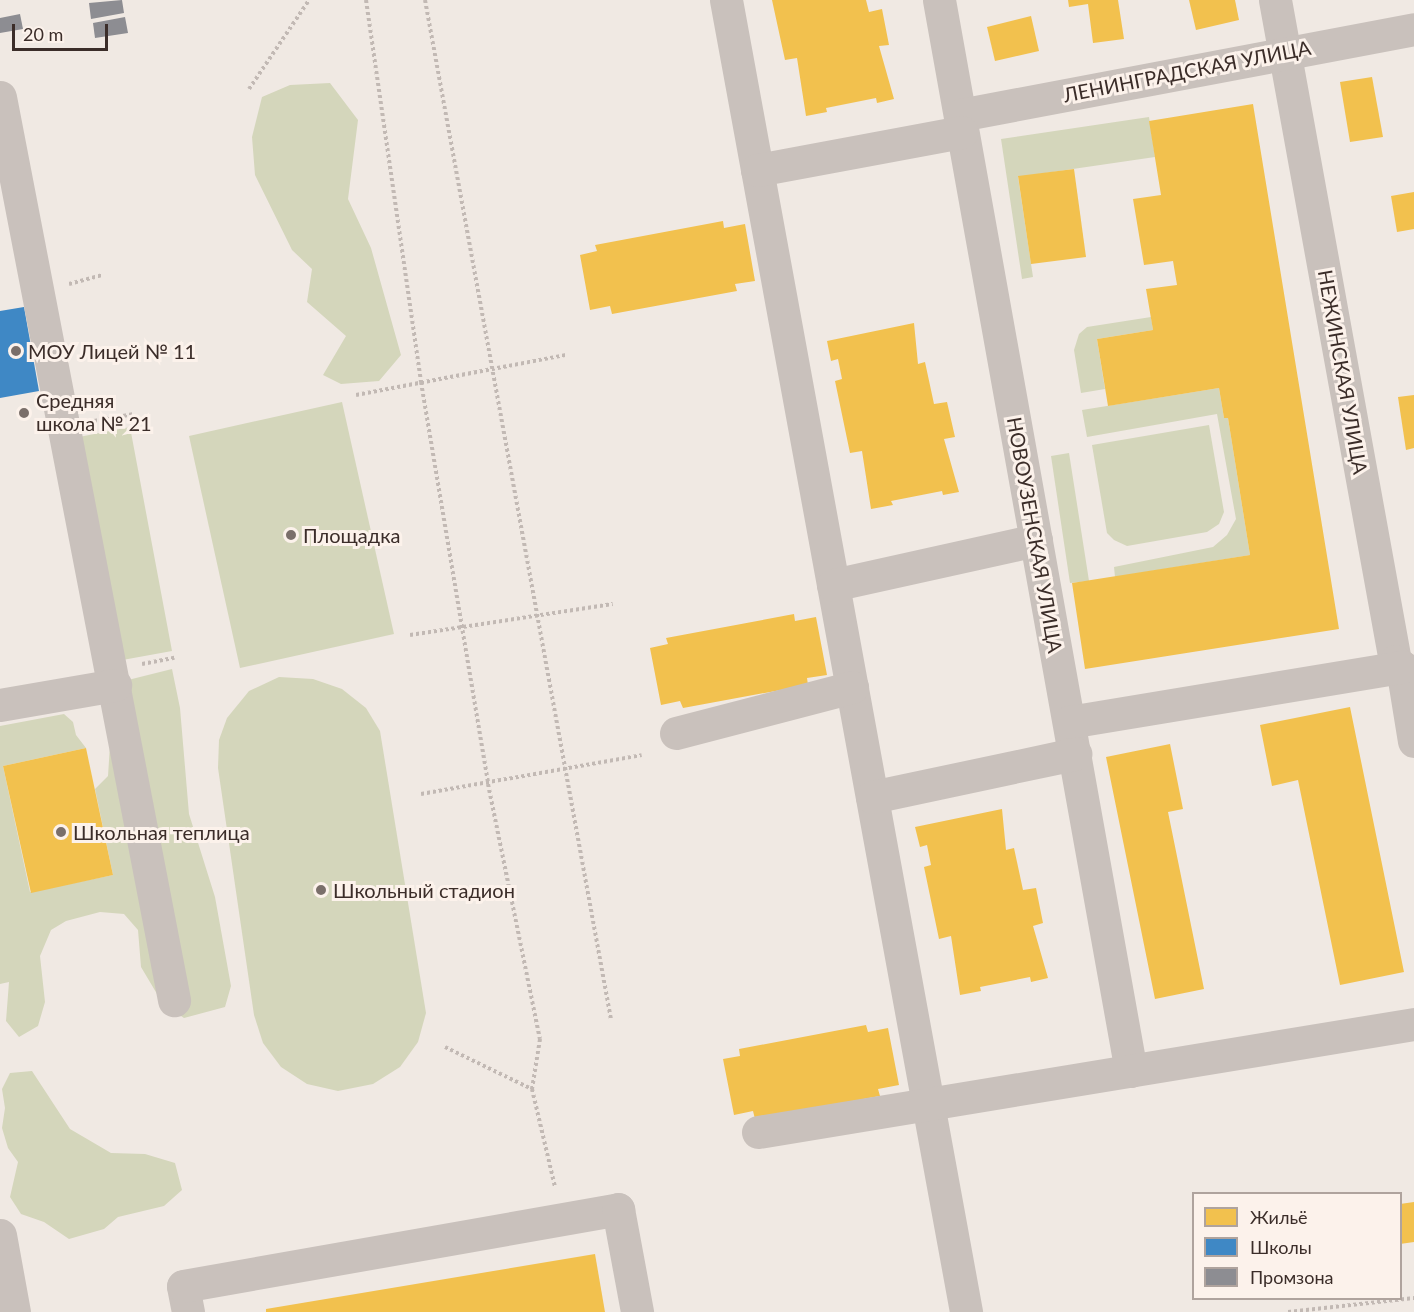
<!DOCTYPE html>
<meta charset="utf-8">
<style>
body{margin:0}
#map{position:relative;width:1414px;height:1312px;overflow:hidden;background:#f0e9e3;font-family:Lato,sans-serif}
div>[style]{position:absolute}
[style*='--x']{left:calc(var(--x)*1px);top:calc(var(--y)*1px);width:calc(var(--w)*1px);rotate:calc(var(--a)*1deg)}
.green>*{inset:0;background:#d4d6bb}
.homes>*{inset:0;background:#f2c14e}
.schools>*{inset:0;background:#3f88c5}
.industry>*{inset:0;background:#8d8d92}
.path>*{height:4px;margin-top:-2px;transform-origin:0;background:repeating-linear-gradient(90deg,#c2b9b4 0 3px,transparent 0 6px)}
.minor>*{height:33px;margin:-16.5px;padding:0 16.5px;transform-origin:16.5px;border-radius:16.5px;background:#c9c1bc}
.dots>*{width:16px;height:16px;translate:-50% -50%;box-sizing:border-box;border:3px solid #fcf2eb;border-radius:50%}
span{translate:-50% -50%;white-space:nowrap;text-align:center;line-height:1.15;-webkit-text-stroke:6px #fcf2eb;paint-order:stroke}
.street-label{font-size:20px;color:#3b2d29}
.poi-label{font-size:20px;color:#3b2d29}
.left{translate:0 -50%;text-align:left}
.legend{position:absolute;left:1192px;top:1192px;width:210px;height:108px;box-sizing:border-box;background:#fcf2eb;border:2px solid #afa39d;margin:0;padding:8px 10px;list-style:none;font-size:18px;color:#3b2d29}
.legend li{display:flex;align-items:center;gap:12px;height:30px}
.legend b{width:30px;border:2px solid #afa39d}
.scale{position:absolute;left:12px;top:24px;width:96px;height:27px;box-sizing:border-box;border:3px solid #3b2d29;border-top:0;padding-left:8px;font-size:18px;line-height:21px;white-space:nowrap;color:#3b2d29;-webkit-text-stroke:4px #fcf2eb;paint-order:stroke}
</style>
<div id="map">
<div class="green">
<i style="clip-path:polygon(330px 83px,358px 120px,348px 199px,371px 248px,401px 355px,379px 381px,341px 384px,323px 375px,346px 336px,307px 302px,312px 269px,292px 250px,255px 175px,252px 137px,262px 97px,290px 85px)"></i>
<i style="clip-path:polygon(1149px 117px,1155px 157px,1018px 177px,1033px 277px,1022px 279px,1001px 139px)"></i>
<i style="clip-path:polygon(1151px 317px,1153px 330px,1097px 339px,1105px 389px,1081px 393px,1074px 350px,1079px 334px,1087px 327px)"></i>
<i style="clip-path:polygon(1219px 388px,1224px 418px,1228px 418px,1250px 555px,1115px 577px,1114px 567px,1213px 547px,1227px 535px,1236px 519px,1217px 414px,1087px 437px,1082px 410px)"></i>
<i style="clip-path:polygon(342px 402px,394px 634px,240px 668px,189px 436px)"></i>
<i style="clip-path:polygon(1209px 425px,1224px 512px,1219px 524px,1207px 532px,1127px 546px,1114px 540px,1107px 533px,1092px 445px)"></i>
<i style="clip-path:polygon(130px 427px,172px 651px,117px 661px,74px 438px)"></i>
<i style="clip-path:polygon(1069px 453px,1089px 581px,1070px 583px,1051px 456px)"></i>
<i style="clip-path:polygon(172px 669px,180px 708px,189px 814px,215px 897px,231px 986px,225px 1007px,184px 1018px,163px 1004px,141px 967px,138px 930px,124px 914px,100px 912px,66px 921px,51px 930px,40px 956px,45px 1002px,38px 1026px,19px 1037px,6px 1021px,9px 982px,0 984px,0 726px,64px 714px,73px 722px,76px 735px,86px 748px,3px 766px,30px 892px,113px 875px,95px 789px,108px 776px,110px 745px,128px 680px)"></i>
<i style="clip-path:polygon(279px 677px,313px 679px,342px 689px,366px 708px,380px 731px,426px 1013px,418px 1042px,400px 1067px,373px 1084px,338px 1091px,307px 1084px,281px 1067px,263px 1043px,254px 1015px,218px 768px,219px 740px,227px 718px,249px 691px)"></i>
<i style="clip-path:polygon(32px 1071px,70px 1129px,111px 1153px,145px 1154px,175px 1163px,182px 1190px,164px 1206px,118px 1217px,104px 1229px,69px 1239px,44px 1222px,21px 1214px,10px 1197px,18px 1162px,8px 1148px,2px 1128px,5px 1108px,2px 1089px,10px 1073px)"></i>
</div>
<div class="homes">
<i style="clip-path:polygon(772px 0,866px 0,869px 12px,882px 9px,889px 45px,879px 46px,894px 99px,877px 103px,876px 98px,826px 108px,827px 112px,806px 116px,797px 58px,785px 60px)"></i>
<i style="clip-path:polygon(1068px 0,1118px 0,1124px 39px,1093px 43px,1088px 4px,1069px 7px)"></i>
<i style="clip-path:polygon(1189px 0,1235px 0,1239px 20px,1196px 30px)"></i>
<i style="clip-path:polygon(1031px 16px,1039px 51px,995px 61px,987px 27px)"></i>
<i style="clip-path:polygon(1372px 77px,1383px 137px,1350px 142px,1340px 82px)"></i>
<i style="clip-path:polygon(1253px 104px,1339px 629px,1085px 669px,1072px 583px,1250px 555px,1228px 418px,1224px 418px,1219px 388px,1108px 406px,1097px 339px,1153px 330px,1146px 289px,1177px 285px,1173px 261px,1144px 265px,1133px 199px,1161px 195px,1149px 121px)"></i>
<i style="clip-path:polygon(1074px 169px,1086px 257px,1031px 264px,1018px 176px)"></i>
<i style="clip-path:polygon(1414px 192px,1414px 229px,1397px 232px,1391px 196px)"></i>
<i style="clip-path:polygon(723px 221px,724px 228px,745px 224px,755px 281px,735px 284px,737px 291px,612px 314px,610px 306px,590px 310px,580px 255px,597px 251px,595px 245px)"></i>
<i style="clip-path:polygon(914px 323px,918px 364px,925px 362px,934px 404px,947px 402px,955px 437px,944px 439px,959px 492px,943px 495px,942px 491px,891px 501px,893px 505px,871px 509px,862px 451px,850px 453px,835px 381px,842px 379px,838px 359px,831px 361px,827px 341px)"></i>
<i style="clip-path:polygon(1414px 395px,1414px 448px,1406px 450px,1398px 397px)"></i>
<i style="clip-path:polygon(794px 614px,795px 621px,816px 617px,827px 675px,807px 678px,808px 685px,683px 708px,680px 701px,661px 705px,650px 648px,668px 644px,666px 638px)"></i>
<i style="clip-path:polygon(1350px 707px,1404px 972px,1340px 985px,1298px 780px,1272px 786px,1260px 725px)"></i>
<i style="clip-path:polygon(1170px 744px,1183px 809px,1168px 812px,1204px 989px,1155px 999px,1106px 757px)"></i>
<i style="clip-path:polygon(86px 748px,113px 875px,31px 893px,3px 766px)"></i>
<i style="clip-path:polygon(1002px 809px,1006px 850px,1014px 848px,1023px 890px,1036px 888px,1043px 923px,1033px 926px,1048px 978px,1031px 982px,1030px 977px,980px 987px,981px 991px,960px 995px,951px 936px,939px 939px,924px 867px,931px 865px,927px 845px,920px 847px,915px 827px)"></i>
<i style="clip-path:polygon(866px 1025px,868px 1032px,888px 1028px,899px 1085px,878px 1089px,880px 1096px,755px 1119px,753px 1111px,734px 1115px,723px 1059px,740px 1056px,739px 1049px)"></i>
<i style="clip-path:polygon(1414px 1202px,1414px 1242px,1400px 1244px,1400px 1204px)"></i>
<i style="clip-path:polygon(595px 1254px,605px 1312px,266px 1312px,266px 1309px)"></i>
</div>
<div class="schools">
<i style="clip-path:polygon(24px 307px,39px 391px,0 398px,0 311px)"></i>
</div>
<div class="industry">
<i style="clip-path:polygon(122px 0,124px 13px,91px 19px,89px 3px)"></i>
<i style="clip-path:polygon(20px 14px,23px 29px,0 33px,0 18px)"></i>
<i style="clip-path:polygon(125px 17px,128px 33px,95px 38px,93px 23px)"></i>
</div>
<div class="path">
<i style="--x:366;--y:0;--w:386;--a:81.8"></i>
<i style="--x:421;--y:382;--w:408;--a:80.5"></i>
<i style="--x:488;--y:784;--w:260;--a:78.5"></i>
<i style="--x:540;--y:1039;--w:51;--a:99.1"></i>
<i style="--x:425;--y:0;--w:1036;--a:79.66"></i>
<i style="--x:249;--y:89;--w:107;--a:-56"></i>
<i style="--x:69;--y:284;--w:35;--a:-15"></i>
<i style="--x:356;--y:395;--w:214;--a:-10.8"></i>
<i style="--x:94;--y:421;--w:39;--a:-10"></i>
<i style="--x:410;--y:635;--w:205;--a:-8.7"></i>
<i style="--x:142;--y:664;--w:33;--a:-11"></i>
<i style="--x:421;--y:794;--w:224;--a:-10"></i>
<i style="--x:445;--y:1047;--w:97;--a:25.8"></i>
<i style="--x:532;--y:1089;--w:101;--a:76.8"></i>
<i style="--x:1288;--y:1312;--w:127;--a:-6.3"></i>
</div>
<div class="minor">
<i style="--x:726;--y:0;--w:1334;--a:79.63"></i>
<i style="--x:939;--y:0;--w:1088;--a:79.84"></i>
<i style="--x:1275;--y:0;--w:672;--a:79.71"></i>
<i style="--x:1395;--y:661;--w:9;--a:41"></i>
<i style="--x:1402;--y:667;--w:75;--a:80.8"></i>
<i style="--x:0;--y:97;--w:920;--a:79.09"></i>
<i style="--x:960;--y:115;--w:462;--a:-10.7"></i>
<i style="--x:757;--y:170;--w:208;--a:-10.5"></i>
<i style="--x:833;--y:585;--w:208;--a:-12.5"></i>
<i style="--x:0;--y:705;--w:117;--a:-9.9"></i>
<i style="--x:1069;--y:722;--w:338;--a:-9.4"></i>
<i style="--x:676;--y:733;--w:182;--a:-14.6"></i>
<i style="--x:872;--y:797;--w:208;--a:-12"></i>
<i style="--x:758;--y:1132;--w:665;--a:-9.35"></i>
<i style="--x:0;--y:1235;--w:78;--a:79.7"></i>
<i style="--x:188;--y:1312;--w:26;--a:-101"></i>
<i style="--x:183;--y:1286;--w:442;--a:-10"></i>
<i style="--x:618;--y:1209;--w:105;--a:79.5"></i>
</div>
<div class="dots">
<i style="left:16px;top:351px;background:#7a6f6a"></i>
<i style="left:24px;top:413px;background:#7a6f6a"></i>
<i style="left:291px;top:535px;background:#7a6f6a"></i>
<i style="left:61px;top:832px;background:#7a6f6a"></i>
<i style="left:321px;top:890px;background:#7a6f6a"></i>
</div>
<div class="street-label">
<span style="left:1187px;top:71px;rotate:-11deg">ЛЕНИНГРАДСКАЯ УЛИЦА</span>
<span style="left:1343px;top:372px;rotate:80deg">НЕЖИНСКАЯ УЛИЦА</span>
<span style="left:1035px;top:535px;rotate:80deg">НОВОУЗЕНСКАЯ УЛИЦА</span>
</div>
<div class="poi-label">
<span class="left" style="left:28px;top:351px">МОУ Лицей № 11</span>
<span class="left" style="left:36px;top:412px">Средняя<br>школа № 21</span>
<span class="left" style="left:303px;top:535px">Площадка</span>
<span class="left" style="left:73px;top:832px">Школьная теплица</span>
<span class="left" style="left:333px;top:890px">Школьный стадион</span>
</div>
<ul class="legend">
<li><b style="height:16px;background:#f2c14e"></b>Жильё</li>
<li><b style="height:16px;background:#3f88c5"></b>Школы</li>
<li><b style="height:16px;background:#8d8d92"></b>Промзона</li>
</ul>
<div class="scale">20 m</div>
</div>
